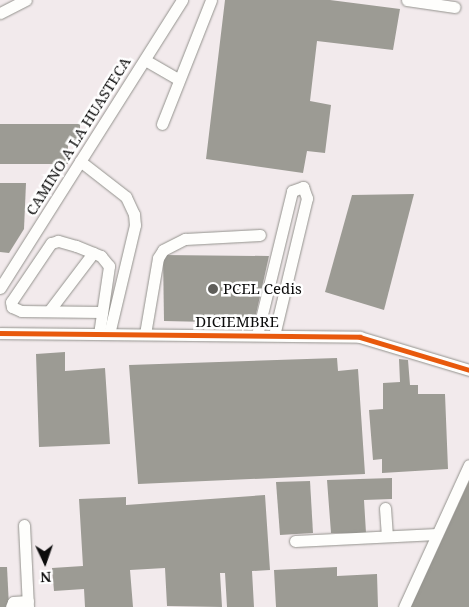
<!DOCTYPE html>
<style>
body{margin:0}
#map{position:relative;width:469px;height:607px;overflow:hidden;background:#faf9ee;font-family:"Noto Serif",serif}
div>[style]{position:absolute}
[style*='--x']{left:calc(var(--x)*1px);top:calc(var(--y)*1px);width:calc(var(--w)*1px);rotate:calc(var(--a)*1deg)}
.industrial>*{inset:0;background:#f2eaec}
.building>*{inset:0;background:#9c9b94}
.roads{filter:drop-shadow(0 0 1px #93928d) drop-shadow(0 0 1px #93928d)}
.minor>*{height:11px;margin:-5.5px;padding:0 5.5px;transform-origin:5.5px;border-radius:5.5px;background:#fefefc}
.cycleway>*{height:5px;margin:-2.5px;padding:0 2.5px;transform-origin:2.5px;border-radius:2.5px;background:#e8590c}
.dots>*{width:14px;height:14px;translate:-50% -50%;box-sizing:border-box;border:2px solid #fff;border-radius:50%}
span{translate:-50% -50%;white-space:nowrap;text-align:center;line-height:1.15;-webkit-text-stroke:5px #fff;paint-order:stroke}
.street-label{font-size:15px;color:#0b0b0b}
.poi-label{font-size:15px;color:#0b0b0b}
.left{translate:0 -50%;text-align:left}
.north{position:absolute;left:20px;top:537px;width:50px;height:50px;-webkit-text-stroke:4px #fff;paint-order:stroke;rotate:177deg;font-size:14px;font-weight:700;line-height:20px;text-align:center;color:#0b0b0b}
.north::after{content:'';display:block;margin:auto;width:18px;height:22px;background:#0b0b0b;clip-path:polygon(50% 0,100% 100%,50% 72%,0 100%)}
</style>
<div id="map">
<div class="industrial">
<i style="clip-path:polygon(0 0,469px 0,469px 607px,0 607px)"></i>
</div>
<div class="building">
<i style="clip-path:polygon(225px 0,330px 0,400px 9px,393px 50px,317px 41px,310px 101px,331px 105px,325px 153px,307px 151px,303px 173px,206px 159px)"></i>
<i style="clip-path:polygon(0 124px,80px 124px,80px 144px,68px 145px,68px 164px,0 164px)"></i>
<i style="clip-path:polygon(0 183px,26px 183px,24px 229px,9px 253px,0 252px)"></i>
<i style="clip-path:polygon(414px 194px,384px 310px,325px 292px,352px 195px)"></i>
<i style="clip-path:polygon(163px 255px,269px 256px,254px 323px,164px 321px)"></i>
<i style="clip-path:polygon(65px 352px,65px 371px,105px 368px,110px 444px,39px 447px,36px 354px)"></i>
<i style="clip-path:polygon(337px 358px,338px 371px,358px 369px,365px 474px,138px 484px,129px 365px)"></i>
<i style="clip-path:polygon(399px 359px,408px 360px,410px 385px,418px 385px,418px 394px,445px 394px,448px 469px,382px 473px,382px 459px,373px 460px,369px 410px,383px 409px,383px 383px,400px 382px)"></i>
<i style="clip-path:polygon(392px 478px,392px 499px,364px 500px,366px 533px,331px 533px,327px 480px)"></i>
<i style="clip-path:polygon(310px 481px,313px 533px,280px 535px,276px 482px)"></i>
<i style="clip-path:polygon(469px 481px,469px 607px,411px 607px)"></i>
<i style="clip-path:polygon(265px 495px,270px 570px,252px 571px,254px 607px,227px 607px,225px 573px,220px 573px,222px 607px,167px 606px,165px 568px,130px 570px,133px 607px,85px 607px,84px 589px,54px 591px,52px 568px,83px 566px,79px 499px,126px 497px,126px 505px)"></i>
<i style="clip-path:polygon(0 567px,7px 567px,9px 607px,0 607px)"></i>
<i style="clip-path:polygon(337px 567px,337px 576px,377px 574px,378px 607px,276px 607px,274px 570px)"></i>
</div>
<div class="roads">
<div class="minor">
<i style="--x:407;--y:0;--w:48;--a:8.5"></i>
<i style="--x:0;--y:13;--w:29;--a:-27"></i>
<i style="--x:145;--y:60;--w:39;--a:30"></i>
<i style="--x:162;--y:124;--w:133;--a:-68.4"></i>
<i style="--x:80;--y:161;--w:58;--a:38"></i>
<i style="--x:126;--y:197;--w:19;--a:65"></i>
<i style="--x:134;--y:214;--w:11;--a:85"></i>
<i style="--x:135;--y:225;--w:112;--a:103.4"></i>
<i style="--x:0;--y:288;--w:341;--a:-57.7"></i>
<i style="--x:49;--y:311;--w:73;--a:-52.8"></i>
<i style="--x:0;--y:333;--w:360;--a:0.6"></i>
<i style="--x:360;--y:337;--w:114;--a:16.8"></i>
<i style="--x:99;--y:334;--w:69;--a:-81.6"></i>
<i style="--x:109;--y:266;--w:13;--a:-129"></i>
<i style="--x:101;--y:256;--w:27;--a:-158"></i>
<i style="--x:76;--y:246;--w:19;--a:-164"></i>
<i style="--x:58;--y:241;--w:7;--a:164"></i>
<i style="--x:51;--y:243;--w:71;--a:124.1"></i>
<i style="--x:11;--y:302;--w:5;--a:79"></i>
<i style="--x:12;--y:307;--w:10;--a:24"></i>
<i style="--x:21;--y:311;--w:81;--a:0.7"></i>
<i style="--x:145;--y:334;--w:77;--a:-80.3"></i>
<i style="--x:158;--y:258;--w:9;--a:-58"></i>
<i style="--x:163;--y:250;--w:25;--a:-27"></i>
<i style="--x:185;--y:239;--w:75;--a:-3.1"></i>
<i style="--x:257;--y:335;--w:148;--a:-76.3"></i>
<i style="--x:292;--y:191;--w:12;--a:-20"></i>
<i style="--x:303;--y:187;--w:12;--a:70"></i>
<i style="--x:307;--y:198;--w:141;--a:103.5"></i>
<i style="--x:385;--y:508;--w:28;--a:86"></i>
<i style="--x:24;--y:525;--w:82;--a:87.2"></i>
<i style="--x:295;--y:541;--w:142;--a:-2.8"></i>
<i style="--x:11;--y:607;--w:5;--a:-68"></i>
<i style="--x:13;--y:602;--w:15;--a:-4"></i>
<i style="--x:404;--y:607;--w:156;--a:-65.4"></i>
</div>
</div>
<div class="cycleway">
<i style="--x:0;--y:333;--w:360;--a:0.6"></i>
<i style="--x:360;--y:337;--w:114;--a:16.8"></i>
</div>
<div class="dots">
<i style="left:213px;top:289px;background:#5f5e5a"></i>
</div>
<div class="street-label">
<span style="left:78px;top:136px;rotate:-58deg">CAMINO A LA HUASTECA</span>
<span style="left:237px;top:322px">DICIEMBRE</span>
</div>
<div class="poi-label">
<span class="left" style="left:223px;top:289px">PCEL Cedis</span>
</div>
<div class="north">N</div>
</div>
